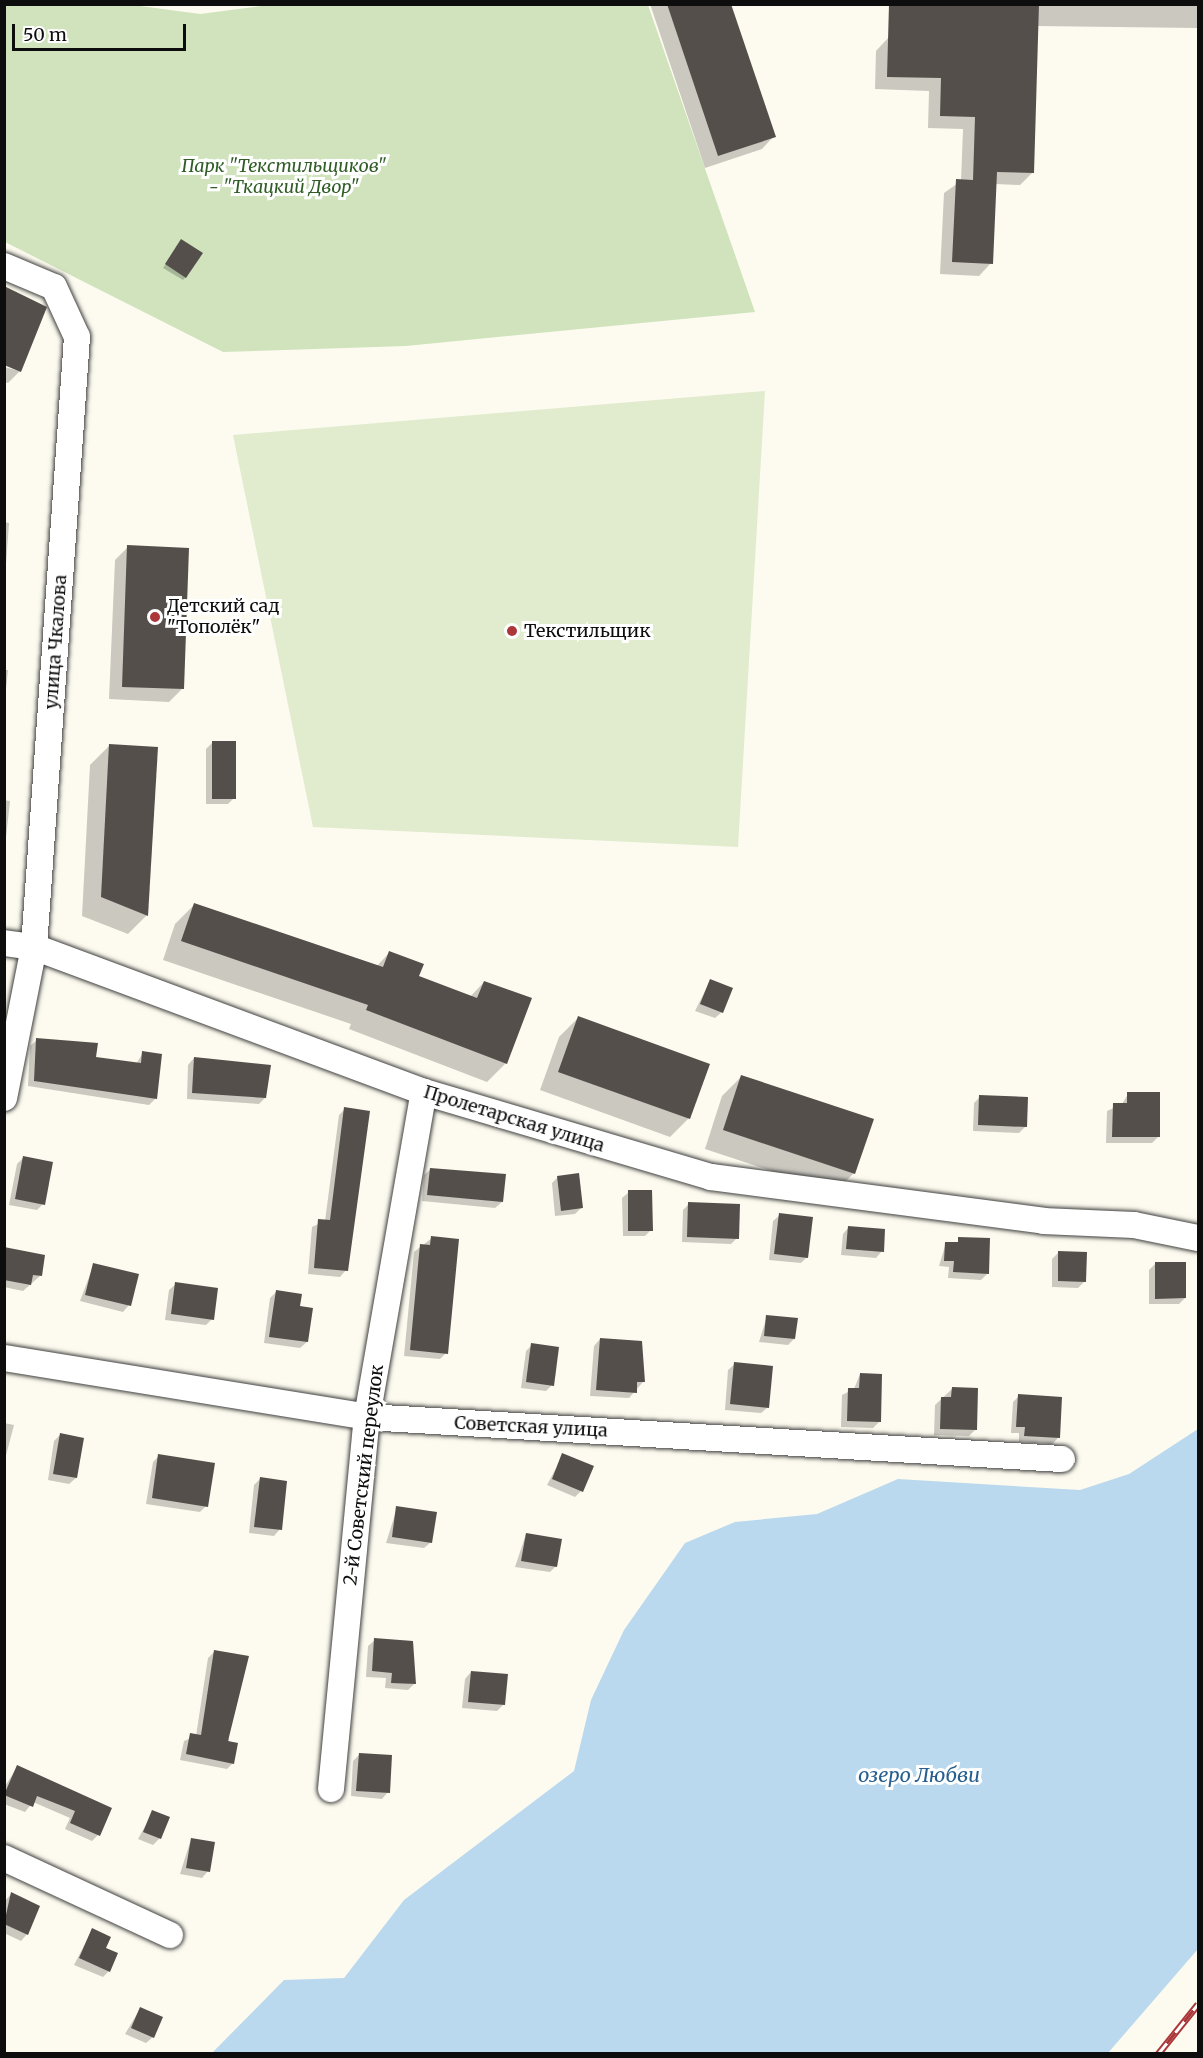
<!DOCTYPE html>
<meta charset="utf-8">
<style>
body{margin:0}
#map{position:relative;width:1203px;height:2058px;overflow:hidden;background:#fdfbef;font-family:Merriweather,serif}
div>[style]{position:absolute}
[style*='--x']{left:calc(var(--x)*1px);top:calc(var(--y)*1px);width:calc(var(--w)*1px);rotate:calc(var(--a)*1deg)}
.green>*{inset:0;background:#d0e3bd}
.pitch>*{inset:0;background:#e1ecce}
.water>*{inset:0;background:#bad9ee}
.shadow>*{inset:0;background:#0003}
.building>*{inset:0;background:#544f4b}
.roads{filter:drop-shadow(0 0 2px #404040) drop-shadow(0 0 2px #404040)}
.minor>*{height:26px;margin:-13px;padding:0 13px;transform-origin:13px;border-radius:13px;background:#fff}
.rail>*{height:7px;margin-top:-3.5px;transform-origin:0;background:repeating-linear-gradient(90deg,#fff 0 14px,#ab373a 0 28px);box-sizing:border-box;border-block:2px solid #ab373a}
.dots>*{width:16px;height:16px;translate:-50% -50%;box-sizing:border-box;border:3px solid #fff;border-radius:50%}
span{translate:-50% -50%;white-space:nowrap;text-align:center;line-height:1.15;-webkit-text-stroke:6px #fff;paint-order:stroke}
.park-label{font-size:18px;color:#305d26;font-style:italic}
.poi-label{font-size:18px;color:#0d0d0d}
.left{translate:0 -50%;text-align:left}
.street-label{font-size:18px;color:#0d0d0d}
.water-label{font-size:20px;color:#265f8f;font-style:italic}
.frame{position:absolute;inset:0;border:6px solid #0d0d0d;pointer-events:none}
.scale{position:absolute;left:12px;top:24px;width:174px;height:27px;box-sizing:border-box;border:3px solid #0d0d0d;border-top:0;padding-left:8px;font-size:18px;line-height:21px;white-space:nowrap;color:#0d0d0d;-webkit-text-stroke:4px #fff;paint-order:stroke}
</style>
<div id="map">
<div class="green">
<i style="clip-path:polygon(125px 4px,200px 14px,277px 4px,648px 5px,755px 312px,406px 346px,223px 352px,5px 242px,5px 5px)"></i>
</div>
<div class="pitch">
<i style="clip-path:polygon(765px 391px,738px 847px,313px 827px,233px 435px)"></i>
</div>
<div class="water">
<i style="clip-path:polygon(1198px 1429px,1198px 1949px,1108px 2053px,212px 2053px,284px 1980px,344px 1978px,404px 1900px,574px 1771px,591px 1700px,624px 1630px,685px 1543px,735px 1522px,817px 1514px,898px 1479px,1080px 1490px,1129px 1474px)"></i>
</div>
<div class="shadow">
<i style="clip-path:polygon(650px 4px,730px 4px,774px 136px,762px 149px,705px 168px)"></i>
<i style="clip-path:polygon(899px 4px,1198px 4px,1198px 28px,1037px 26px,1033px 172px,1020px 185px,995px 184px,991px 263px,979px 276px,940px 274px,944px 193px,961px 181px,963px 129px,928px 128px,929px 91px,875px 89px,876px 51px,888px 38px)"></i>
<i style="clip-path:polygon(179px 244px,185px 278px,183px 280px,163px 268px)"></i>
<i style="clip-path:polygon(4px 367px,20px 371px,8px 383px,4px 382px)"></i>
<i style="clip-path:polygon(4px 522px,9px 523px,4px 592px)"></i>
<i style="clip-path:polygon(128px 547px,182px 689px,169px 702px,109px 699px,115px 560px)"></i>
<i style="clip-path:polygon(4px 670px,8px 670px,4px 709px)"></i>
<i style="clip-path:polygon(213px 742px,234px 798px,228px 804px,206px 804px,206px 749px)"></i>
<i style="clip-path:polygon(109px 746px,147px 915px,128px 934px,82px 916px,90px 765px)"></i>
<i style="clip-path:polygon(4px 800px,10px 801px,4px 856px)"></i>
<i style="clip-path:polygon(194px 905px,376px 967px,389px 953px,417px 977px,470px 997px,484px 982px,506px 1063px,487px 1082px,349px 1029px,351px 1024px,163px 960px,175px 924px)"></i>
<i style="clip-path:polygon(710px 981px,722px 1012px,715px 1018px,695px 1011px)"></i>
<i style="clip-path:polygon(578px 1018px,689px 1118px,670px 1137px,540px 1090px,559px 1037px)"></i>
<i style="clip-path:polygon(37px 1040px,94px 1059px,136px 1064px,143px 1053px,155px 1099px,149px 1105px,28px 1086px,30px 1046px)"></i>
<i style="clip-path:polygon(194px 1058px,265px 1098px,259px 1104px,187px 1099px,188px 1065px)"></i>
<i style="clip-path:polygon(741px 1077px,854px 1173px,835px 1192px,705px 1149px,722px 1096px)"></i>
<i style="clip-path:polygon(1128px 1094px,1158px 1137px,1152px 1143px,1106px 1143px,1107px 1111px,1122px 1104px)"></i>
<i style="clip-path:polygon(980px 1097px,1025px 1127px,1019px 1133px,973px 1131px,974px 1103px)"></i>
<i style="clip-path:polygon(345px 1109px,346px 1270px,340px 1277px,308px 1274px,312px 1227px,325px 1221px,339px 1115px)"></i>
<i style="clip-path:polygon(23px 1158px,43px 1204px,37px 1210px,9px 1205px,17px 1164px)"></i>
<i style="clip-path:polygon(431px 1169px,502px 1202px,495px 1208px,422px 1201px,424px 1175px)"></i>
<i style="clip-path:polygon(558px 1177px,581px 1208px,575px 1214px,555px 1216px,552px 1183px)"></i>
<i style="clip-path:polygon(629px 1192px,651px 1230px,645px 1236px,623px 1236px,622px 1198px)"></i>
<i style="clip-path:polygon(689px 1204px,737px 1238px,731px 1244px,682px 1242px,683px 1210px)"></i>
<i style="clip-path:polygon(780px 1215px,807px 1257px,801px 1263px,769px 1260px,773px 1221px)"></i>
<i style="clip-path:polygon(849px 1227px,882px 1251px,876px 1258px,841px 1255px,843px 1234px)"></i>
<i style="clip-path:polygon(432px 1238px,446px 1353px,440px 1359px,404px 1356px,414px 1252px)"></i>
<i style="clip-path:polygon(946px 1243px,987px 1274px,981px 1280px,948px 1278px,949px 1267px,939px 1266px)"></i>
<i style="clip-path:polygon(4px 1249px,40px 1276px,23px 1291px,4px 1287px)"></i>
<i style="clip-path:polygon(1058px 1253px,1085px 1281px,1078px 1288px,1052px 1287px,1052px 1259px)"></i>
<i style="clip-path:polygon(94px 1264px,129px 1305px,123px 1312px,80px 1301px)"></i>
<i style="clip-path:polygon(1155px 1264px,1185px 1298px,1179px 1304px,1149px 1304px,1149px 1270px)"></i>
<i style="clip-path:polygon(176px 1284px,212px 1319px,206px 1325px,165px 1320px,169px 1290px)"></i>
<i style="clip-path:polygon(276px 1292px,299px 1307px,307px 1342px,300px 1348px,264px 1343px,270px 1298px)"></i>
<i style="clip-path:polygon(767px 1316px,794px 1339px,788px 1345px,759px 1342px)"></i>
<i style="clip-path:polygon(600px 1339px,643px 1382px,629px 1398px,590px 1396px,594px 1346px)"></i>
<i style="clip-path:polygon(532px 1345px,552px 1385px,546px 1391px,521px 1388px,526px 1351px)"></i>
<i style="clip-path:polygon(735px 1364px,768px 1407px,761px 1413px,725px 1410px,728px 1370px)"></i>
<i style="clip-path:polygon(860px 1374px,879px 1422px,873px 1428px,841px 1427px,842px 1395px,854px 1389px)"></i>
<i style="clip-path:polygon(952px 1389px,975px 1430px,969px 1436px,934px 1435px,935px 1405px)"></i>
<i style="clip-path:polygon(1019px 1396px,1058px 1438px,1052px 1444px,1019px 1442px,1019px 1433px,1011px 1433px,1013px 1402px)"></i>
<i style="clip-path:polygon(4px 1423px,14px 1425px,4px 1463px)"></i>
<i style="clip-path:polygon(60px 1435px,76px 1478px,69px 1484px,48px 1480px,54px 1441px)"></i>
<i style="clip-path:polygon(563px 1455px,581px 1491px,575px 1497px,547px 1485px)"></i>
<i style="clip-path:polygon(159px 1456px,206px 1506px,200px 1512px,146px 1504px,153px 1462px)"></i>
<i style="clip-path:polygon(260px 1479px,280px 1529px,274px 1536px,249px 1533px,254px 1485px)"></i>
<i style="clip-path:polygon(397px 1508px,431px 1542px,424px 1548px,386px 1543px)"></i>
<i style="clip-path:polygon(526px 1534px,556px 1566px,550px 1572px,515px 1567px)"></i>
<i style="clip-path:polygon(375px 1640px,414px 1684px,408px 1690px,385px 1688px,386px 1678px,366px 1677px,368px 1646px)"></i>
<i style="clip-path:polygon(214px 1652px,233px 1763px,227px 1769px,180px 1760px,184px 1741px,196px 1736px,208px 1658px)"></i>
<i style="clip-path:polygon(471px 1672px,504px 1704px,497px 1711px,462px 1708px,465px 1679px)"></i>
<i style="clip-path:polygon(360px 1754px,388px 1792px,382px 1799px,351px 1796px,353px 1761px)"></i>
<i style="clip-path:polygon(17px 1767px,110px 1809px,98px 1835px,92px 1841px,65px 1829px,70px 1818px,33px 1802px,25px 1812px,4px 1804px,4px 1788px)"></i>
<i style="clip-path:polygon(153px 1812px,160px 1838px,153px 1845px,138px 1839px)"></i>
<i style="clip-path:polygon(191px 1839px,208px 1871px,202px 1878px,180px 1874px)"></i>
<i style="clip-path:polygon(11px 1894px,27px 1934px,21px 1941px,4px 1933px,4px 1902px)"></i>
<i style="clip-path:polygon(92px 1930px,104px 1948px,109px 1971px,103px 1977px,74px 1965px)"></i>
<i style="clip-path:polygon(140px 2009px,153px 2037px,146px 2043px,125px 2034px)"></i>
</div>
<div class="building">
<i style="clip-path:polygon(667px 4px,731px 4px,776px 137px,718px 156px)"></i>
<i style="clip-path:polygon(889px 4px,1039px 4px,1034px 173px,997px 172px,993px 264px,952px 262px,956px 179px,973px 180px,975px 117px,940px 116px,941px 78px,887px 77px)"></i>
<i style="clip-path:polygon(181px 239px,203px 253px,186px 278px,165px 264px)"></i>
<i style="clip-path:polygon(4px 286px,47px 307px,21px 372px,4px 365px)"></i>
<i style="clip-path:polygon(127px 545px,189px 548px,184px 689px,122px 687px)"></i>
<i style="clip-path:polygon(212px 741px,236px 741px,236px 799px,212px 799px)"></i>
<i style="clip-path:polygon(109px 744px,158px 747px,148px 916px,101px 897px)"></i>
<i style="clip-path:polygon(194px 903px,383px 967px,389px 951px,424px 964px,419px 976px,477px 998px,484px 981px,532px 998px,507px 1064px,366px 1010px,368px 1005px,181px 941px)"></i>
<i style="clip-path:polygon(710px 979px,733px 988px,723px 1013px,700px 1004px)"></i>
<i style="clip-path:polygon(578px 1016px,710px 1064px,690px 1119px,558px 1072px)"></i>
<i style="clip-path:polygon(36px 1038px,98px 1043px,96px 1057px,141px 1063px,142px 1051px,162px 1054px,157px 1099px,34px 1081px)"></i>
<i style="clip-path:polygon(194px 1057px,271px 1065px,266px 1098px,192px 1093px)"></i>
<i style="clip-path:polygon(741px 1075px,874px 1119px,855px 1174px,723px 1130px)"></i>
<i style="clip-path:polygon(1127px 1092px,1160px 1092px,1160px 1137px,1112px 1137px,1113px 1103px,1127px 1103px)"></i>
<i style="clip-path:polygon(979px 1095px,1028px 1097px,1027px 1127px,978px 1125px)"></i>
<i style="clip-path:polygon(344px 1107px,370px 1111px,348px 1271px,314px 1268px,318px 1219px,330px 1220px)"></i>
<i style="clip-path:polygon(23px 1156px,53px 1162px,45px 1205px,15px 1199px)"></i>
<i style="clip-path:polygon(430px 1168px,506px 1174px,503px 1202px,427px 1195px)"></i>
<i style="clip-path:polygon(579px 1173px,583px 1208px,561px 1211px,557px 1176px)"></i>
<i style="clip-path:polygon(628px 1190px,652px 1190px,653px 1231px,628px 1231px)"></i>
<i style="clip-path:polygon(688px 1202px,740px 1204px,739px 1239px,687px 1237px)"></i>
<i style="clip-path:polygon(779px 1213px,813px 1217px,808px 1258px,774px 1254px)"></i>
<i style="clip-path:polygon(848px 1226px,885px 1229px,884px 1252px,846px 1249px)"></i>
<i style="clip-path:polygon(431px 1236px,459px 1239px,448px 1354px,410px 1350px,420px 1244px,430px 1245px)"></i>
<i style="clip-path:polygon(958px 1237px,990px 1238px,989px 1274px,953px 1272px,954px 1261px,944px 1261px,945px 1242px,958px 1242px)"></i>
<i style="clip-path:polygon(4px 1247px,45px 1255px,42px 1276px,33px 1275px,31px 1285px,4px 1280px)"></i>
<i style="clip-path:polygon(1058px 1251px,1087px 1252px,1086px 1282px,1058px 1281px)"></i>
<i style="clip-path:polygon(1155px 1262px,1186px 1262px,1186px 1298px,1155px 1299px)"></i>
<i style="clip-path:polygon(93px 1263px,139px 1274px,131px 1306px,85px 1295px)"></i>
<i style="clip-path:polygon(175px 1282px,218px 1288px,214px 1320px,171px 1314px)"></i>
<i style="clip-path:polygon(276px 1290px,302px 1294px,300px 1306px,313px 1308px,308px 1342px,269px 1337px)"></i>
<i style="clip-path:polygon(766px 1315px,798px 1318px,795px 1339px,764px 1336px)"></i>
<i style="clip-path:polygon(600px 1338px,642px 1341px,645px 1382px,637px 1382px,637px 1393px,596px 1390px)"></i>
<i style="clip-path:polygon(531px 1343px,559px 1347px,554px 1386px,526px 1382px)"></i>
<i style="clip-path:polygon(734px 1362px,773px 1366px,769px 1408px,730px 1404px)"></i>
<i style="clip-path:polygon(860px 1373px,882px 1374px,881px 1422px,847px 1421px,848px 1388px,859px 1388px)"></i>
<i style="clip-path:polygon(952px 1387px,978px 1388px,977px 1430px,940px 1429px,941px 1397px,951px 1397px)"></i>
<i style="clip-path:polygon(1018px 1394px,1062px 1397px,1060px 1438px,1024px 1436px,1025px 1427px,1016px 1427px)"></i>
<i style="clip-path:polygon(60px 1433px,84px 1438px,77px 1478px,53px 1474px)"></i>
<i style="clip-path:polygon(562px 1453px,594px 1466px,583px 1492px,552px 1479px)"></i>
<i style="clip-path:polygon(158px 1454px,215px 1463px,208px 1507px,152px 1498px)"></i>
<i style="clip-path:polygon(260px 1477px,287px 1481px,282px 1530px,254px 1527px)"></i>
<i style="clip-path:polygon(396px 1506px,437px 1512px,432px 1543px,392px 1537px)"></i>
<i style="clip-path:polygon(526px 1533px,562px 1539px,557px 1567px,521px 1561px)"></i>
<i style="clip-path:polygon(374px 1638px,413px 1641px,416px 1684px,391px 1683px,392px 1673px,372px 1671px)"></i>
<i style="clip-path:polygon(214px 1650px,249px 1656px,228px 1741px,238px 1743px,234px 1764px,186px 1754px,190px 1733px,201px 1735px)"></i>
<i style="clip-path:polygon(471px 1671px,508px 1674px,505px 1705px,468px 1702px)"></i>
<i style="clip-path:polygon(359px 1753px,392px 1755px,390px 1793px,356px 1791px)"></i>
<i style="clip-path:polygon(17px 1765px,112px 1808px,100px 1836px,70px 1823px,75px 1811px,37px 1796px,33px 1807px,4px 1795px)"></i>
<i style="clip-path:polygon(152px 1810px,170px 1817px,161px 1839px,143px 1832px)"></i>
<i style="clip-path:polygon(191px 1838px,215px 1842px,210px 1872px,186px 1868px)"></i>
<i style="clip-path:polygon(11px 1892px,40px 1906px,28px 1935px,4px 1924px)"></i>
<i style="clip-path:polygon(92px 1928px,111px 1937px,106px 1948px,118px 1953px,110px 1972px,79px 1958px)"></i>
<i style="clip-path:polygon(140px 2007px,163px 2017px,154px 2038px,131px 2028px)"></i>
</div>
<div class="roads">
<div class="minor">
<i style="--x:4;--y:266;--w:54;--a:22.8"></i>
<i style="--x:54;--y:287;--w:55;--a:65.3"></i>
<i style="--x:77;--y:337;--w:612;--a:94.03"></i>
<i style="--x:34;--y:947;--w:154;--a:101.2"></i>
<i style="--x:4;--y:943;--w:30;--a:8"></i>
<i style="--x:34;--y:947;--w:416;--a:20.4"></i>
<i style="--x:424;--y:1092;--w:299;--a:16.5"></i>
<i style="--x:711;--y:1177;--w:335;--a:7.5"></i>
<i style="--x:1043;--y:1221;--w:91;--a:2.5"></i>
<i style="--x:1134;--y:1225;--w:65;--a:11.5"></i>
<i style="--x:4;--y:1358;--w:368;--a:9.2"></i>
<i style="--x:367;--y:1417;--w:696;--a:3.46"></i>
<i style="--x:331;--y:1789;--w:374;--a:-84.5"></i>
<i style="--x:367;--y:1417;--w:330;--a:-80.1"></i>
<i style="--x:4;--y:1858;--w:183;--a:24.9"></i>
</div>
</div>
<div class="rail">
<i style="--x:1158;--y:2054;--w:64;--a:-51.3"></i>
</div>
<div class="dots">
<i style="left:155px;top:617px;background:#ab373a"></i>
<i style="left:512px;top:631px;background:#ab373a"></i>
</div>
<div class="park-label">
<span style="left:284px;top:177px">Парк "Текстильщиков"<br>- "Ткацкий Двор"</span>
</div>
<div class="poi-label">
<span class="left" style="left:167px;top:617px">Детский сад<br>"Тополёк"</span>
<span class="left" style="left:524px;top:631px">Текстильщик</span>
</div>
<div class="street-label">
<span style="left:56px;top:642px;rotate:-86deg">улица Чкалова</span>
<span style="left:514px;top:1119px;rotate:17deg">Пролетарская улица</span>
<span style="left:531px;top:1427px;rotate:3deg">Советская улица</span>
<span style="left:364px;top:1475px;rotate:-83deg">2-й Советский переулок</span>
</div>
<div class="water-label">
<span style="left:919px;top:1774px">озеро Любви</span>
</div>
<div class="frame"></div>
<div class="scale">50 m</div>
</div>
